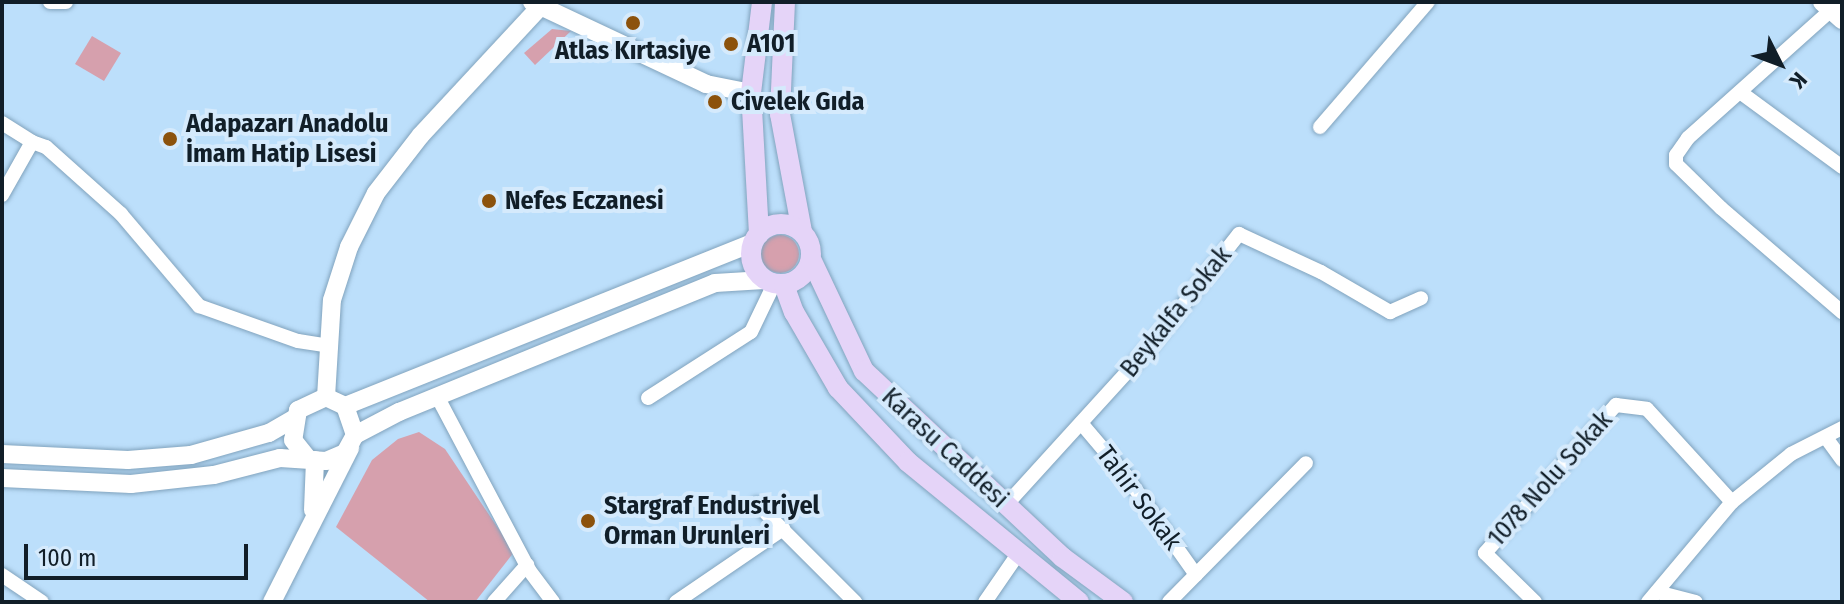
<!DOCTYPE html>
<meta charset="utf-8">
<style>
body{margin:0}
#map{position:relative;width:1844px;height:604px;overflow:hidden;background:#bcdffb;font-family:"Fira Sans Condensed",sans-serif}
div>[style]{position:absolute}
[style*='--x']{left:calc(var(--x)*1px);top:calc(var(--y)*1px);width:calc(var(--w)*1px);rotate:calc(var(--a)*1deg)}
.green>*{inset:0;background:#d6a0ad}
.round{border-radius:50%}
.roads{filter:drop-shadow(0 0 2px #81a3bd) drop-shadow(0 0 2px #81a3bd)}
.minor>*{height:14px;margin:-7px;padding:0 7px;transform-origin:7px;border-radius:7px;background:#fff}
.tertiary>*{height:18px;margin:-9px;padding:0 9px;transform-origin:9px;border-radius:9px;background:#fff}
.secondary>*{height:20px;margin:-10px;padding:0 10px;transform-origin:10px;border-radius:10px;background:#e5d4f8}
.secondary>.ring{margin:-10px;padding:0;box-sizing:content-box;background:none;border:20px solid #e5d4f8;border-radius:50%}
.dots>*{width:22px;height:22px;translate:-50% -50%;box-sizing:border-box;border:4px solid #d5eafc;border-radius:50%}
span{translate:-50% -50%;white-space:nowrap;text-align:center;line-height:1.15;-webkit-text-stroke:8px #d5eafc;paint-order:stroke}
.poi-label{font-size:26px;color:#111e28;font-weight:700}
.left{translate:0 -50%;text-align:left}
.street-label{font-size:26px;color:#111e28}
.frame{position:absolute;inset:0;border:4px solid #111e28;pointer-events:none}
.north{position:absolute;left:1740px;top:24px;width:80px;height:80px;-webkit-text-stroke:6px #d5eafc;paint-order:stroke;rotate:132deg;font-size:22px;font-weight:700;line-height:32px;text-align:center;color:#111e28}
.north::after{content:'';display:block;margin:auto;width:28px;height:36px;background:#111e28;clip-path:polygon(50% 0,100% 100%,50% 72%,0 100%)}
.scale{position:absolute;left:24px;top:544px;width:224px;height:36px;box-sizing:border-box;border:4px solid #111e28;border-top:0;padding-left:10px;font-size:24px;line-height:28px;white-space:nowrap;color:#111e28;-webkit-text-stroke:6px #d5eafc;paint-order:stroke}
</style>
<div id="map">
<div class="green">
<i style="clip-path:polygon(552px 29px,571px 31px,535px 65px,524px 53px)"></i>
<i style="clip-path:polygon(92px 36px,121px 53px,104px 81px,75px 64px)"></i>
<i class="round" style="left:761px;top:235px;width:38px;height:38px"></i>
<i style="clip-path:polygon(419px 432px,445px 449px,514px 552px,475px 602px,430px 602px,336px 527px,372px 460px,398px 439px)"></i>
</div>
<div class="roads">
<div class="minor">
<i style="--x:50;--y:2;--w:16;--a:0"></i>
<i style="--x:1840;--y:2;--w:204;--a:138.2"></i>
<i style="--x:1688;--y:138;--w:21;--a:125"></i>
<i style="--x:1676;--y:155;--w:9;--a:90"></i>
<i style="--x:1676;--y:164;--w:63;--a:44.4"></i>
<i style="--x:1721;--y:208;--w:160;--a:40.7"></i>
<i style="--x:1740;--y:92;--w:127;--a:36.3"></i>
<i style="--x:2;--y:123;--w:36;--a:32"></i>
<i style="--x:32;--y:142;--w:61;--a:119.5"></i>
<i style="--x:1320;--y:127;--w:165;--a:-49.2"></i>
<i style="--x:32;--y:142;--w:15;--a:20"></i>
<i style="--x:46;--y:147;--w:101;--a:41.8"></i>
<i style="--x:121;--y:214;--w:121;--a:49.7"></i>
<i style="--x:199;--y:306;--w:105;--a:19.5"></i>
<i style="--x:298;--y:341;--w:30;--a:9"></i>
<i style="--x:437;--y:396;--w:197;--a:62.1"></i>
<i style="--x:529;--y:570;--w:40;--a:53"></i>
<i style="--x:648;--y:398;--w:122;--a:-32.7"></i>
<i style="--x:751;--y:332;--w:53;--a:-64.4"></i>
<i style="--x:1081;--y:423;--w:70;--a:49.7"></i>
<i style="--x:1126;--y:476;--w:121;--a:54.7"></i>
<i style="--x:1827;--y:439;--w:26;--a:54"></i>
<i style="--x:757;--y:504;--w:139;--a:45"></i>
<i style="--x:1006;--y:505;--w:214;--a:-47.7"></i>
<i style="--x:1150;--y:347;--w:144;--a:-51.8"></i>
<i style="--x:1239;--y:234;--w:90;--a:24.9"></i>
<i style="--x:1321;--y:272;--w:80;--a:30.1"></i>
<i style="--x:1390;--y:312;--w:34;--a:-24"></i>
<i style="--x:2;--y:575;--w:48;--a:34"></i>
<i style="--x:1657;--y:592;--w:40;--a:14.4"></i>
<i style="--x:494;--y:602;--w:50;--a:-48.3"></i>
<i style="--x:676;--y:602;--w:130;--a:-34.3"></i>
<i style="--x:985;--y:602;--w:58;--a:-55.5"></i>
<i style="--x:1169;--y:602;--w:195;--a:-45.4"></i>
<i style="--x:1535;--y:602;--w:70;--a:-135.6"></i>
<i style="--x:1485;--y:553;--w:198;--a:-48.5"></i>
<i style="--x:1616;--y:405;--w:31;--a:7"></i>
<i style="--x:1647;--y:409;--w:126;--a:47.6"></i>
<i style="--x:1648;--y:602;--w:131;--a:-50"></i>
<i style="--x:1732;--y:502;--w:76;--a:-39.1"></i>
<i style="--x:1791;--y:454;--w:57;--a:-27"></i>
</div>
<div class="tertiary">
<i style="--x:532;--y:2;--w:192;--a:25.2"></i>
<i style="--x:706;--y:84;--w:46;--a:11.3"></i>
<i style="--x:1822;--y:2;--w:27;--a:42"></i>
<i style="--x:326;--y:397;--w:97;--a:-86.5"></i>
<i style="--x:332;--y:300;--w:56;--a:-72.2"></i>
<i style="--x:349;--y:247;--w:60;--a:-63.4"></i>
<i style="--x:376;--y:193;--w:73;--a:-52.2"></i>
<i style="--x:421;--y:135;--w:175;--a:-47.1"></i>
<i style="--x:345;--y:406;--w:439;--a:-21.8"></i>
<i style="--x:355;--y:435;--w:50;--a:-27.6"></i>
<i style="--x:399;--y:412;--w:341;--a:-22.2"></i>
<i style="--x:715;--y:283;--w:49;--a:-3.5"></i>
<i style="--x:2;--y:454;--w:126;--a:2.7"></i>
<i style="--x:128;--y:460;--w:63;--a:-4.5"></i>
<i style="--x:191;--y:455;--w:81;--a:-15.8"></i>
<i style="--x:269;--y:433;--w:28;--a:-30"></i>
<i style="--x:2;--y:478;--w:129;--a:2.7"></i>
<i style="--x:131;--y:484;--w:83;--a:-6.2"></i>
<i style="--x:214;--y:475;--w:68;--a:-14.4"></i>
<i style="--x:280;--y:458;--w:46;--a:3.7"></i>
<i style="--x:326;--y:461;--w:21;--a:-23"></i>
<i style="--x:345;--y:453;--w:21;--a:-61"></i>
<i style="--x:355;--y:435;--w:31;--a:-109"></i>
<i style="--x:345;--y:406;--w:21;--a:-155"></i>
<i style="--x:326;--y:397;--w:31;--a:155"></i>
<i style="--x:298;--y:410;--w:30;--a:99"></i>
<i style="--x:293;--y:440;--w:21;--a:51"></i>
<i style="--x:313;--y:510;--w:50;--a:-87.7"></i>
<i style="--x:272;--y:602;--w:173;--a:-63.1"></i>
</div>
<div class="secondary">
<i style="--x:785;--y:2;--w:112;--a:92.6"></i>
<i style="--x:780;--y:114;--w:120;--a:79.4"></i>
<i class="ring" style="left:751px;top:224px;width:40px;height:40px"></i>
<i style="--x:759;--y:234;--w:141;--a:-93.2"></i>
<i style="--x:751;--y:93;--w:92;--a:-83.1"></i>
<i style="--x:811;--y:259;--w:124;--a:64.7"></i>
<i style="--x:864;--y:371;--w:272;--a:43.2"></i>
<i style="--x:1062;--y:557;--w:76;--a:36.4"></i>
<i style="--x:784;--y:285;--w:29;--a:70"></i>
<i style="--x:794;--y:312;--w:88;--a:59.9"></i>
<i style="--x:838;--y:388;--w:102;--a:46.6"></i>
<i style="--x:908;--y:462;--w:221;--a:39.3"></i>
</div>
</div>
<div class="dots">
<i style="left:633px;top:23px;background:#8c520c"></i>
<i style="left:731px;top:44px;background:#8c520c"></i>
<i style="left:715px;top:102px;background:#8c520c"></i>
<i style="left:170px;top:139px;background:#8c520c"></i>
<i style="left:489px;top:201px;background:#8c520c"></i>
<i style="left:588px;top:521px;background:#8c520c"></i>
</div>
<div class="poi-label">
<span class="left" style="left:747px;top:44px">A101</span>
<span style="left:633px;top:51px">Atlas Kırtasiye</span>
<span class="left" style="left:731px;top:102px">Civelek Gıda</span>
<span class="left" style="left:186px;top:139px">Adapazarı Anadolu<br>İmam Hatip Lisesi</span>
<span class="left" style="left:505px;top:201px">Nefes Eczanesi</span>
<span class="left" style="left:604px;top:521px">Stargraf Endustriyel<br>Orman Urunleri</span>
</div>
<div class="street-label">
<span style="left:1176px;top:312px;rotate:-51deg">Beykalfa Sokak</span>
<span style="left:945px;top:448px;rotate:43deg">Karasu Caddesi</span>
<span style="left:1550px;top:479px;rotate:-48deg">1078 Nolu Sokak</span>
<span style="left:1139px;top:498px;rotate:53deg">Tahir Sokak</span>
</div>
<div class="frame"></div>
<div class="north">K</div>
<div class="scale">100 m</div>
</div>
